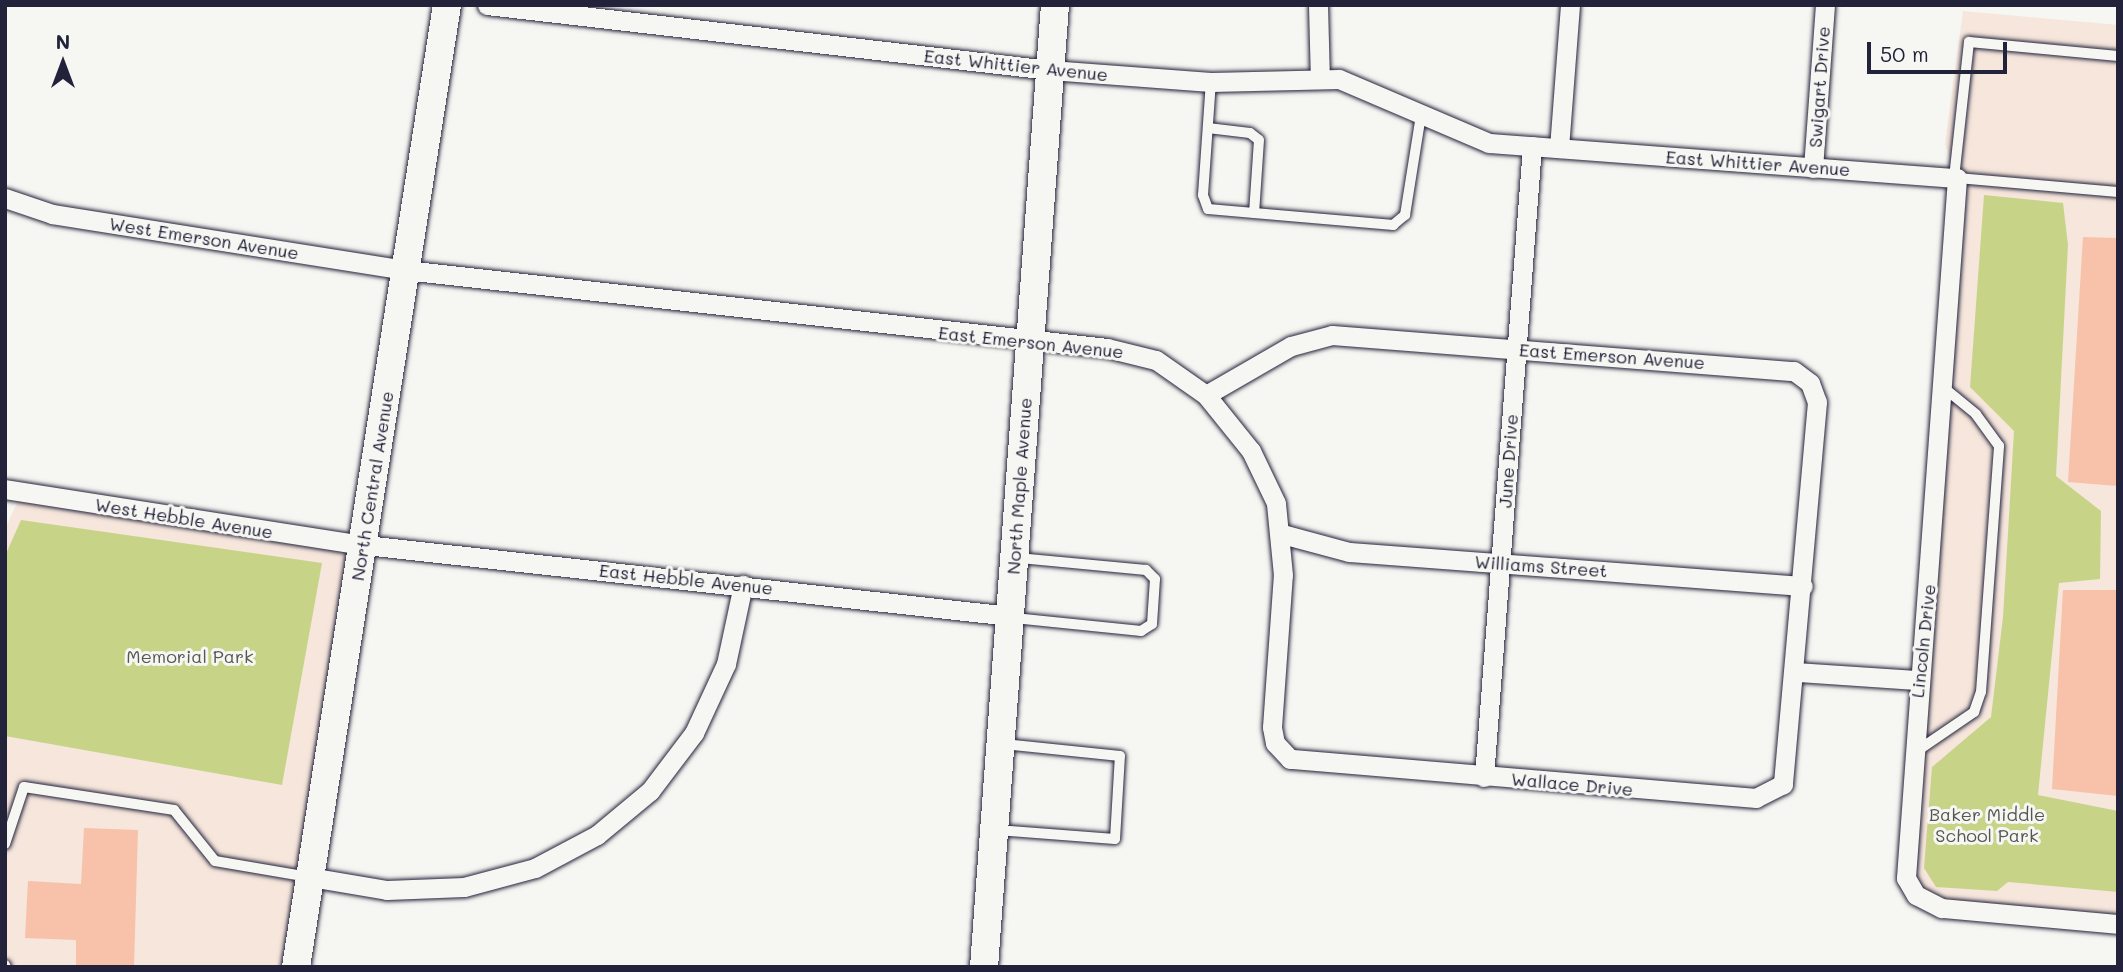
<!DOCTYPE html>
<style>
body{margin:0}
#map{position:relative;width:2123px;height:972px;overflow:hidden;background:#f6f6f2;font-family:Mali,sans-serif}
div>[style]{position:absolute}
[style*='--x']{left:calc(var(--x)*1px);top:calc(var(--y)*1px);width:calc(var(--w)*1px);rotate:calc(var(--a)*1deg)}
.built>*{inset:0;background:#f6e6dc}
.green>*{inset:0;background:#c7d488}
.building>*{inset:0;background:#f7c1aa}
.roads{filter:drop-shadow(0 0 2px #22223b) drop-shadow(0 0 2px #22223b)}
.lane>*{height:10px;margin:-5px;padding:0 5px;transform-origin:5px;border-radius:5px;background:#f6f6f2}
.street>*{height:19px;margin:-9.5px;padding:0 9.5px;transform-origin:9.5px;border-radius:9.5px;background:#f6f6f2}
.secondary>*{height:28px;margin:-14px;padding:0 14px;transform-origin:14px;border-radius:14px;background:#f6f6f2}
span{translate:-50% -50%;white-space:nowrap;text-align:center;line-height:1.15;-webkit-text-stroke:6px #f6f6f2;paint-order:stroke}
.street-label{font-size:18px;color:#22223b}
.park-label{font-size:18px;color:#545752}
.frame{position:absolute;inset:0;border:7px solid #22223b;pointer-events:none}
.north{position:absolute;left:28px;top:28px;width:70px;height:70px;-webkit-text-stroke:5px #f6f6f2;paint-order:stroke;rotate:0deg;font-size:19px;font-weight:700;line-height:28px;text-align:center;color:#22223b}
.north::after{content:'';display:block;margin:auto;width:24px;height:32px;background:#22223b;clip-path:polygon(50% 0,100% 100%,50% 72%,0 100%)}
.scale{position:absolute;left:1867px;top:42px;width:140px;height:32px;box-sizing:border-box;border:4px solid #22223b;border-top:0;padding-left:9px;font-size:21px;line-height:24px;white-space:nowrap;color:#22223b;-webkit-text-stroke:5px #f6f6f2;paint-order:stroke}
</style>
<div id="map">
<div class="built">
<i style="clip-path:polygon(1963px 11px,2118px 25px,2118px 924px,1942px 908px,1910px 886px,1957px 178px,1945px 144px)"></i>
<i style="clip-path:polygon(22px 492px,363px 542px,296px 967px,5px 967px,5px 529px)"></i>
</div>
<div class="green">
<i style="clip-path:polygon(1984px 195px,2063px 203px,2068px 245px,2056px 476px,2101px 511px,2100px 579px,2059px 583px,2038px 795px,2118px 811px,2118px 892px,2008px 882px,1997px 891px,1936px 887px,1924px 868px,1932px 767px,1991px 717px,2003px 617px,2014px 431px,1970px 387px)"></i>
<i style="clip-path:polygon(21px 520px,322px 563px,282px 785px,5px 736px,5px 556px)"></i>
</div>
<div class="building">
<i style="clip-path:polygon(2083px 237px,2118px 238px,2118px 486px,2068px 482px)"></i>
<i style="clip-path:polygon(2063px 590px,2117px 590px,2118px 796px,2052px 789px)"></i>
<i style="clip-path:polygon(84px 828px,138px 830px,134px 967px,76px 967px,76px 940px,25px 938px,28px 881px,81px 884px)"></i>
</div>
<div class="roads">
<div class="lane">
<i style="--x:1208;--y:128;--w:42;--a:6.8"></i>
<i style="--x:1250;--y:133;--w:11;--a:38"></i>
<i style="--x:1259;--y:140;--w:73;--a:93.9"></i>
<i style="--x:1254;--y:213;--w:46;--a:-175"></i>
<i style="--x:1208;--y:209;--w:15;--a:-110"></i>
<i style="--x:1203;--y:195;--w:113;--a:-86"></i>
<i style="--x:1954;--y:178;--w:137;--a:-83.7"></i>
<i style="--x:1969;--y:42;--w:150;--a:5.4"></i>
<i style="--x:1957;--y:178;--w:162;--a:5"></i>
<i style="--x:1254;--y:213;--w:140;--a:4.9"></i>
<i style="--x:1393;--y:225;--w:16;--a:-40"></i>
<i style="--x:1405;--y:215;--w:101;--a:-80.9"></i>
<i style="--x:1014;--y:618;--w:128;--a:5.8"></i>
<i style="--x:1141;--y:631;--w:13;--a:-32"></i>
<i style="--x:1152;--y:624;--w:45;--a:-86.2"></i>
<i style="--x:1155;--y:579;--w:13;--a:-135"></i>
<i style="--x:1146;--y:570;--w:129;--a:-174.6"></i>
<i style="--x:1914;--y:753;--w:73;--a:-34.3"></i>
<i style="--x:1974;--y:712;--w:21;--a:-71"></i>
<i style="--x:1981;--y:692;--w:247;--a:-85.8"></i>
<i style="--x:1999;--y:446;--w:39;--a:-126"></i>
<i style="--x:1976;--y:414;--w:43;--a:-140.7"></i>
<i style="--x:997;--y:830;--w:118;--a:4.4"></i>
<i style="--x:1115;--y:839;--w:83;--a:-86.6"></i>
<i style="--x:1120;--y:756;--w:117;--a:-174.1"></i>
<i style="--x:5;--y:844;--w:60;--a:-71.6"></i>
<i style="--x:24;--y:787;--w:152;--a:8.7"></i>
<i style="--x:174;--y:810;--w:65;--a:51.2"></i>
<i style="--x:215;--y:861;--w:95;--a:9.7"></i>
<i style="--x:5;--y:965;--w:2;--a:63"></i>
</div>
<div class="street">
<i style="--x:487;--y:5;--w:567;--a:6.59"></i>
<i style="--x:1050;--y:70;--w:161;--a:4.3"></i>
<i style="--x:1211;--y:82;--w:128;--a:-1.3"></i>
<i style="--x:1339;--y:79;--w:163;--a:23.1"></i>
<i style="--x:1489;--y:143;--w:469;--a:4.3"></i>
<i style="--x:1957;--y:178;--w:702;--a:94.17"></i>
<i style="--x:1906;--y:878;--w:20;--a:60"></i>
<i style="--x:1916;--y:895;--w:29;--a:27"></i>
<i style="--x:1942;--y:908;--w:177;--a:5.2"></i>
<i style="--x:1318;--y:5;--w:74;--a:88.5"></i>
<i style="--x:1559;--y:148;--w:143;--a:-85.6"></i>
<i style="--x:1813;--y:168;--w:163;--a:-85.8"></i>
<i style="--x:5;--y:198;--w:50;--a:18.8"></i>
<i style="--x:52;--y:214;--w:357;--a:9"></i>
<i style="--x:405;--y:270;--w:706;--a:6.34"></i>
<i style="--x:1107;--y:348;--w:50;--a:13.8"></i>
<i style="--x:1156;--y:360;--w:61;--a:35"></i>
<i style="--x:1206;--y:395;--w:98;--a:-30"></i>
<i style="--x:1291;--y:346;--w:42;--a:-15"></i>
<i style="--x:1332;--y:335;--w:463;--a:4.5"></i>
<i style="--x:1794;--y:371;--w:20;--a:37"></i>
<i style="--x:1810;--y:383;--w:20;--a:70"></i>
<i style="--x:1817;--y:402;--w:384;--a:95.1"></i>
<i style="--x:1783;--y:784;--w:30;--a:153"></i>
<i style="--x:1756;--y:798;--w:468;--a:-175.2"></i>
<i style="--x:1290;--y:759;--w:22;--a:-133"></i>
<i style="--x:1275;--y:743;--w:16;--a:-101"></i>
<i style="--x:1272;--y:727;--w:152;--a:-85.9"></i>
<i style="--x:1283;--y:575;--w:72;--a:-95.6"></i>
<i style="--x:1276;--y:503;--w:58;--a:-115.7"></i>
<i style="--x:1251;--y:451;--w:72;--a:-128.8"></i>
<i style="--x:5;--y:489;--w:355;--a:8.9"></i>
<i style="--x:356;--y:544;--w:658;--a:6.28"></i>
<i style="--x:1282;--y:534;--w:69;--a:15"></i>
<i style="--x:1349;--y:552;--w:455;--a:4.3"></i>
<i style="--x:1797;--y:672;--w:121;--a:3.8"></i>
<i style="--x:1484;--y:777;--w:633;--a:-85.65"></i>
<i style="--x:310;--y:877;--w:78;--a:9.6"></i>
<i style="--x:387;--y:890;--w:77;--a:-2.2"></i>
<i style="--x:464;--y:887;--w:73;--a:-15"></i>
<i style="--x:535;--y:868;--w:70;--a:-28"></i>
<i style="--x:597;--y:835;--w:69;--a:-39.7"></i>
<i style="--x:650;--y:791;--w:73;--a:-52.8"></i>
<i style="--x:694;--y:733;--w:76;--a:-65.1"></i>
<i style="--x:726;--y:664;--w:81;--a:-77.9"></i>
</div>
<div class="secondary">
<i style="--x:296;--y:967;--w:974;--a:-81.08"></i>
<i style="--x:984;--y:967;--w:965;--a:-85.78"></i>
</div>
</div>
<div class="street-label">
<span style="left:1016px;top:65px;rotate:6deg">East Whittier Avenue</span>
<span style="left:1819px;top:87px;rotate:-86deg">Swigart Drive</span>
<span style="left:1758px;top:163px;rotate:4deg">East Whittier Avenue</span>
<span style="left:204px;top:238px;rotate:9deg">West Emerson Avenue</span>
<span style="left:1031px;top:342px;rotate:6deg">East Emerson Avenue</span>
<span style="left:1612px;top:356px;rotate:4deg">East Emerson Avenue</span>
<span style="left:1508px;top:461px;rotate:-86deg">June Drive</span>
<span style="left:372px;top:486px;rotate:-81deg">North Central Avenue</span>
<span style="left:1019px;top:486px;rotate:-86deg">North Maple Avenue</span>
<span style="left:184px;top:518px;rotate:9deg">West Hebble Avenue</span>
<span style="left:1541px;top:566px;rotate:4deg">Williams Street</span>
<span style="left:686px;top:579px;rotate:6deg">East Hebble Avenue</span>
<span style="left:1923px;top:641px;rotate:-84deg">Lincoln Drive</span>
<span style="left:1572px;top:784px;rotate:5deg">Wallace Drive</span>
</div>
<div class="park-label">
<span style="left:190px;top:656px">Memorial Park</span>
<span style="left:1987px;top:825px">Baker Middle<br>School Park</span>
</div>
<div class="frame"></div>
<div class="north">N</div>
<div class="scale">50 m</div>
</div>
